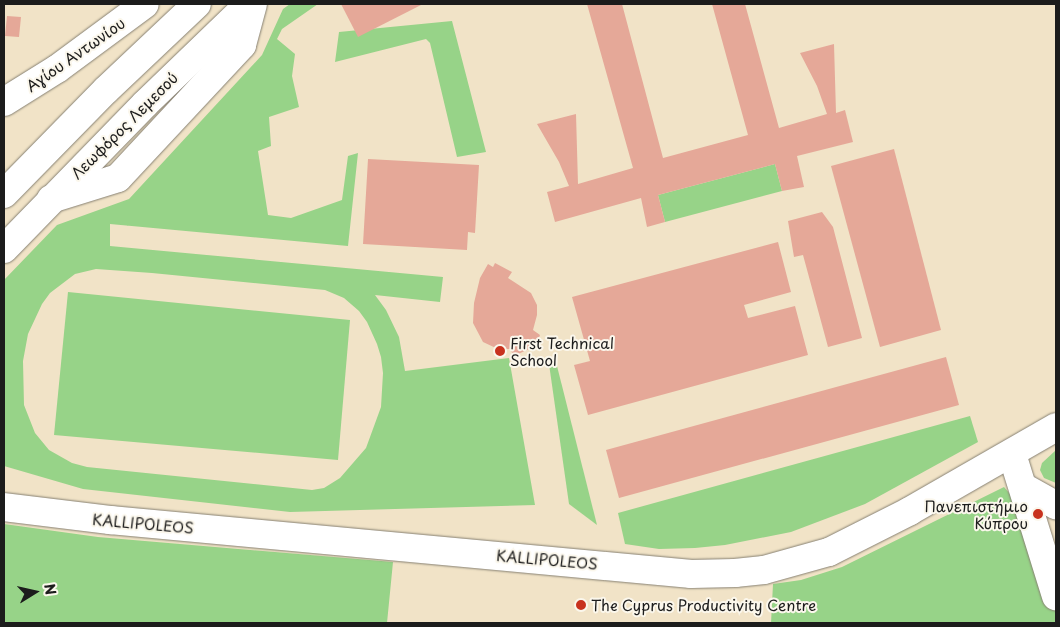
<!DOCTYPE html>
<meta charset="utf-8">
<style>
body{margin:0}
#map{position:relative;width:1060px;height:627px;overflow:hidden;background:#f1e3c7;font-family:"Playpen Sans",sans-serif}
div>[style]{position:absolute}
[style*='--x']{left:calc(var(--x)*1px);top:calc(var(--y)*1px);width:calc(var(--w)*1px);rotate:calc(var(--a)*1deg)}
.green>*{inset:0;background:#97d388}
.building>*{inset:0;background:#e5a898}
.roads{filter:drop-shadow(0 0 1px #868072) drop-shadow(0 0 1px #868072)}
.minor>*{height:28px;margin:-14px;padding:0 14px;transform-origin:14px;border-radius:14px;background:#fff}
.major>*{height:28px;margin:-14px;padding:0 14px;transform-origin:14px;border-radius:14px;background:#fff}
.dots>*{width:14px;height:14px;translate:-50% -50%;box-sizing:border-box;border:2px solid #fbf7ec;border-radius:50%}
span{translate:-50% -50%;white-space:nowrap;text-align:center;line-height:1.15;-webkit-text-stroke:4px #fbf7ec;paint-order:stroke}
.street-label{font-size:15px;color:#1c1c1c}
.poi-label{font-size:15px;color:#1c1c1c}
.left{translate:0 -50%;text-align:left}
.right{translate:-100% -50%;text-align:right}
.frame{position:absolute;inset:0;border:5px solid #1c1c1c;pointer-events:none}
.north{position:absolute;left:10px;top:567px;width:50px;height:50px;-webkit-text-stroke:4px #fbf7ec;paint-order:stroke;rotate:80deg;font-size:14px;font-weight:700;line-height:20px;text-align:center;color:#1c1c1c}
.north::after{content:'';display:block;margin:auto;width:18px;height:22px;background:#1c1c1c;clip-path:polygon(50% 0,100% 100%,50% 72%,0 100%)}
</style>
<div id="map">
<div class="green">
<i style="clip-path:polygon(evenodd,290px 4px,318px 4px,282px 29px,277px 39px,295px 54px,292px 76px,299px 107px,269px 117px,271px 146px,258px 151px,268px 215px,291px 218px,342px 200px,348px 156px,358px 153px,348px 246px,110px 224px,110px 246px,443px 277px,440px 302px,375px 295px,386px 310px,399px 337px,405px 371px,509px 358px,535px 505px,290px 512px,83px 489px,4px 466px,4px 280px,57px 225px,129px 199px,262px 55px,283px 9px,290px 4px,96px 269px,152px 273px,325px 290px,344px 298px,359px 311px,367px 322px,377px 344px,381px 357px,383px 373px,381px 407px,366px 448px,340px 478px,324px 488px,312px 490px,87px 467px,72px 463px,49px 450px,35px 433px,24px 405px,23px 361px,28px 334px,42px 304px,50px 293px,75px 274px,96px 269px)"></i>
<i style="clip-path:polygon(452px 21px,486px 152px,457px 157px,430px 43px,426px 39px,335px 62px,339px 32px)"></i>
<i style="clip-path:polygon(775px 164px,782px 191px,665px 222px,658px 195px)"></i>
<i style="clip-path:polygon(68px 292px,350px 320px,338px 460px,54px 435px)"></i>
<i style="clip-path:polygon(556px 362px,597px 525px,569px 504px,549px 364px)"></i>
<i style="clip-path:polygon(970px 416px,978px 442px,865px 504px,791px 532px,725px 545px,695px 548px,659px 549px,625px 544px,618px 513px)"></i>
<i style="clip-path:polygon(1056px 450px,1056px 483px,1044px 478px,1040px 470px,1042px 463px)"></i>
<i style="clip-path:polygon(1004px 487px,1010px 494px,1056px 605px,1056px 623px,771px 623px,773px 584px,801px 580px,842px 567px)"></i>
<i style="clip-path:polygon(4px 524px,98px 537px,393px 562px,387px 623px,4px 623px)"></i>
</div>
<div class="building">
<i style="clip-path:polygon(341px 4px,423px 4px,358px 37px)"></i>
<i style="clip-path:polygon(587px 4px,622px 4px,663px 158px,748px 135px,712px 4px,745px 4px,779px 128px,827px 114px,817px 86px,800px 53px,834px 44px,836px 113px,845px 110px,853px 142px,797px 156px,804px 187px,782px 191px,775px 164px,658px 195px,665px 222px,647px 227px,641px 198px,555px 222px,547px 192px,569px 186px,559px 162px,537px 124px,576px 114px,578px 184px,633px 168px)"></i>
<i style="clip-path:polygon(7px 16px,21px 17px,19px 37px,5px 36px)"></i>
<i style="clip-path:polygon(894px 149px,941px 330px,880px 347px,831px 166px)"></i>
<i style="clip-path:polygon(368px 159px,479px 165px,475px 233px,468px 232px,467px 250px,363px 244px)"></i>
<i style="clip-path:polygon(822px 212px,833px 227px,862px 338px,828px 347px,803px 255px,794px 257px,788px 221px)"></i>
<i style="clip-path:polygon(778px 242px,791px 292px,744px 305px,748px 318px,795px 306px,808px 355px,588px 415px,574px 365px,590px 361px,572px 297px)"></i>
<i style="clip-path:polygon(495px 263px,512px 272px,508px 278px,531px 293px,537px 305px,537px 315px,533px 330px,540px 335px,538px 340px,531px 348px,514px 356px,510px 349px,498px 349px,483px 342px,473px 323px,474px 303px,480px 278px,488px 264px,493px 267px)"></i>
<i style="clip-path:polygon(946px 357px,959px 405px,619px 498px,606px 450px)"></i>
</div>
<div class="roads">
<div class="minor">
<i style="--x:4;--y:102;--w:62;--a:-31.9"></i>
<i style="--x:57;--y:69;--w:109;--a:-36.5"></i>
<i style="--x:51;--y:199;--w:70;--a:-17.4"></i>
<i style="--x:118;--y:178;--w:182;--a:-47"></i>
<i style="--x:242;--y:45;--w:42;--a:-75"></i>
<i style="--x:1012;--y:454;--w:149;--a:72.8"></i>
<i style="--x:1023;--y:487;--w:38;--a:29"></i>
</div>
<div class="major">
<i style="--x:4;--y:194;--w:146;--a:-45.6"></i>
<i style="--x:106;--y:90;--w:125;--a:-43.4"></i>
<i style="--x:4;--y:249;--w:202;--a:-45.8"></i>
<i style="--x:145;--y:104;--w:144;--a:-43.9"></i>
<i style="--x:4;--y:507;--w:107;--a:7"></i>
<i style="--x:110;--y:520;--w:584;--a:5.31"></i>
<i style="--x:691;--y:574;--w:44;--a:-1.3"></i>
<i style="--x:735;--y:573;--w:29;--a:-6"></i>
<i style="--x:764;--y:570;--w:67;--a:-15.5"></i>
<i style="--x:829;--y:552;--w:91;--a:-26.8"></i>
<i style="--x:910;--y:511;--w:168;--a:-29.9"></i>
</div>
</div>
<div class="dots">
<i style="left:500px;top:351px;background:#c8321e"></i>
<i style="left:1038px;top:514px;background:#c8321e"></i>
<i style="left:581px;top:605px;background:#c8321e"></i>
</div>
<div class="street-label">
<span style="left:75px;top:54px;rotate:-35deg">Αγίου Αντωνίου</span>
<span style="left:124px;top:125px;rotate:-45deg">Λεωφόρος Λεμεσού</span>
<span style="left:143px;top:523px;rotate:5deg">KALLIPOLEOS</span>
<span style="left:547px;top:559px;rotate:5deg">KALLIPOLEOS</span>
</div>
<div class="poi-label">
<span class="left" style="left:510px;top:351px">First Technical<br>School</span>
<span class="right" style="left:1028px;top:514px">Πανεπιστήμιο<br>Κύπρου</span>
<span class="left" style="left:591px;top:605px">The Cyprus Productivity Centre</span>
</div>
<div class="frame"></div>
<div class="north">N</div>
</div>
